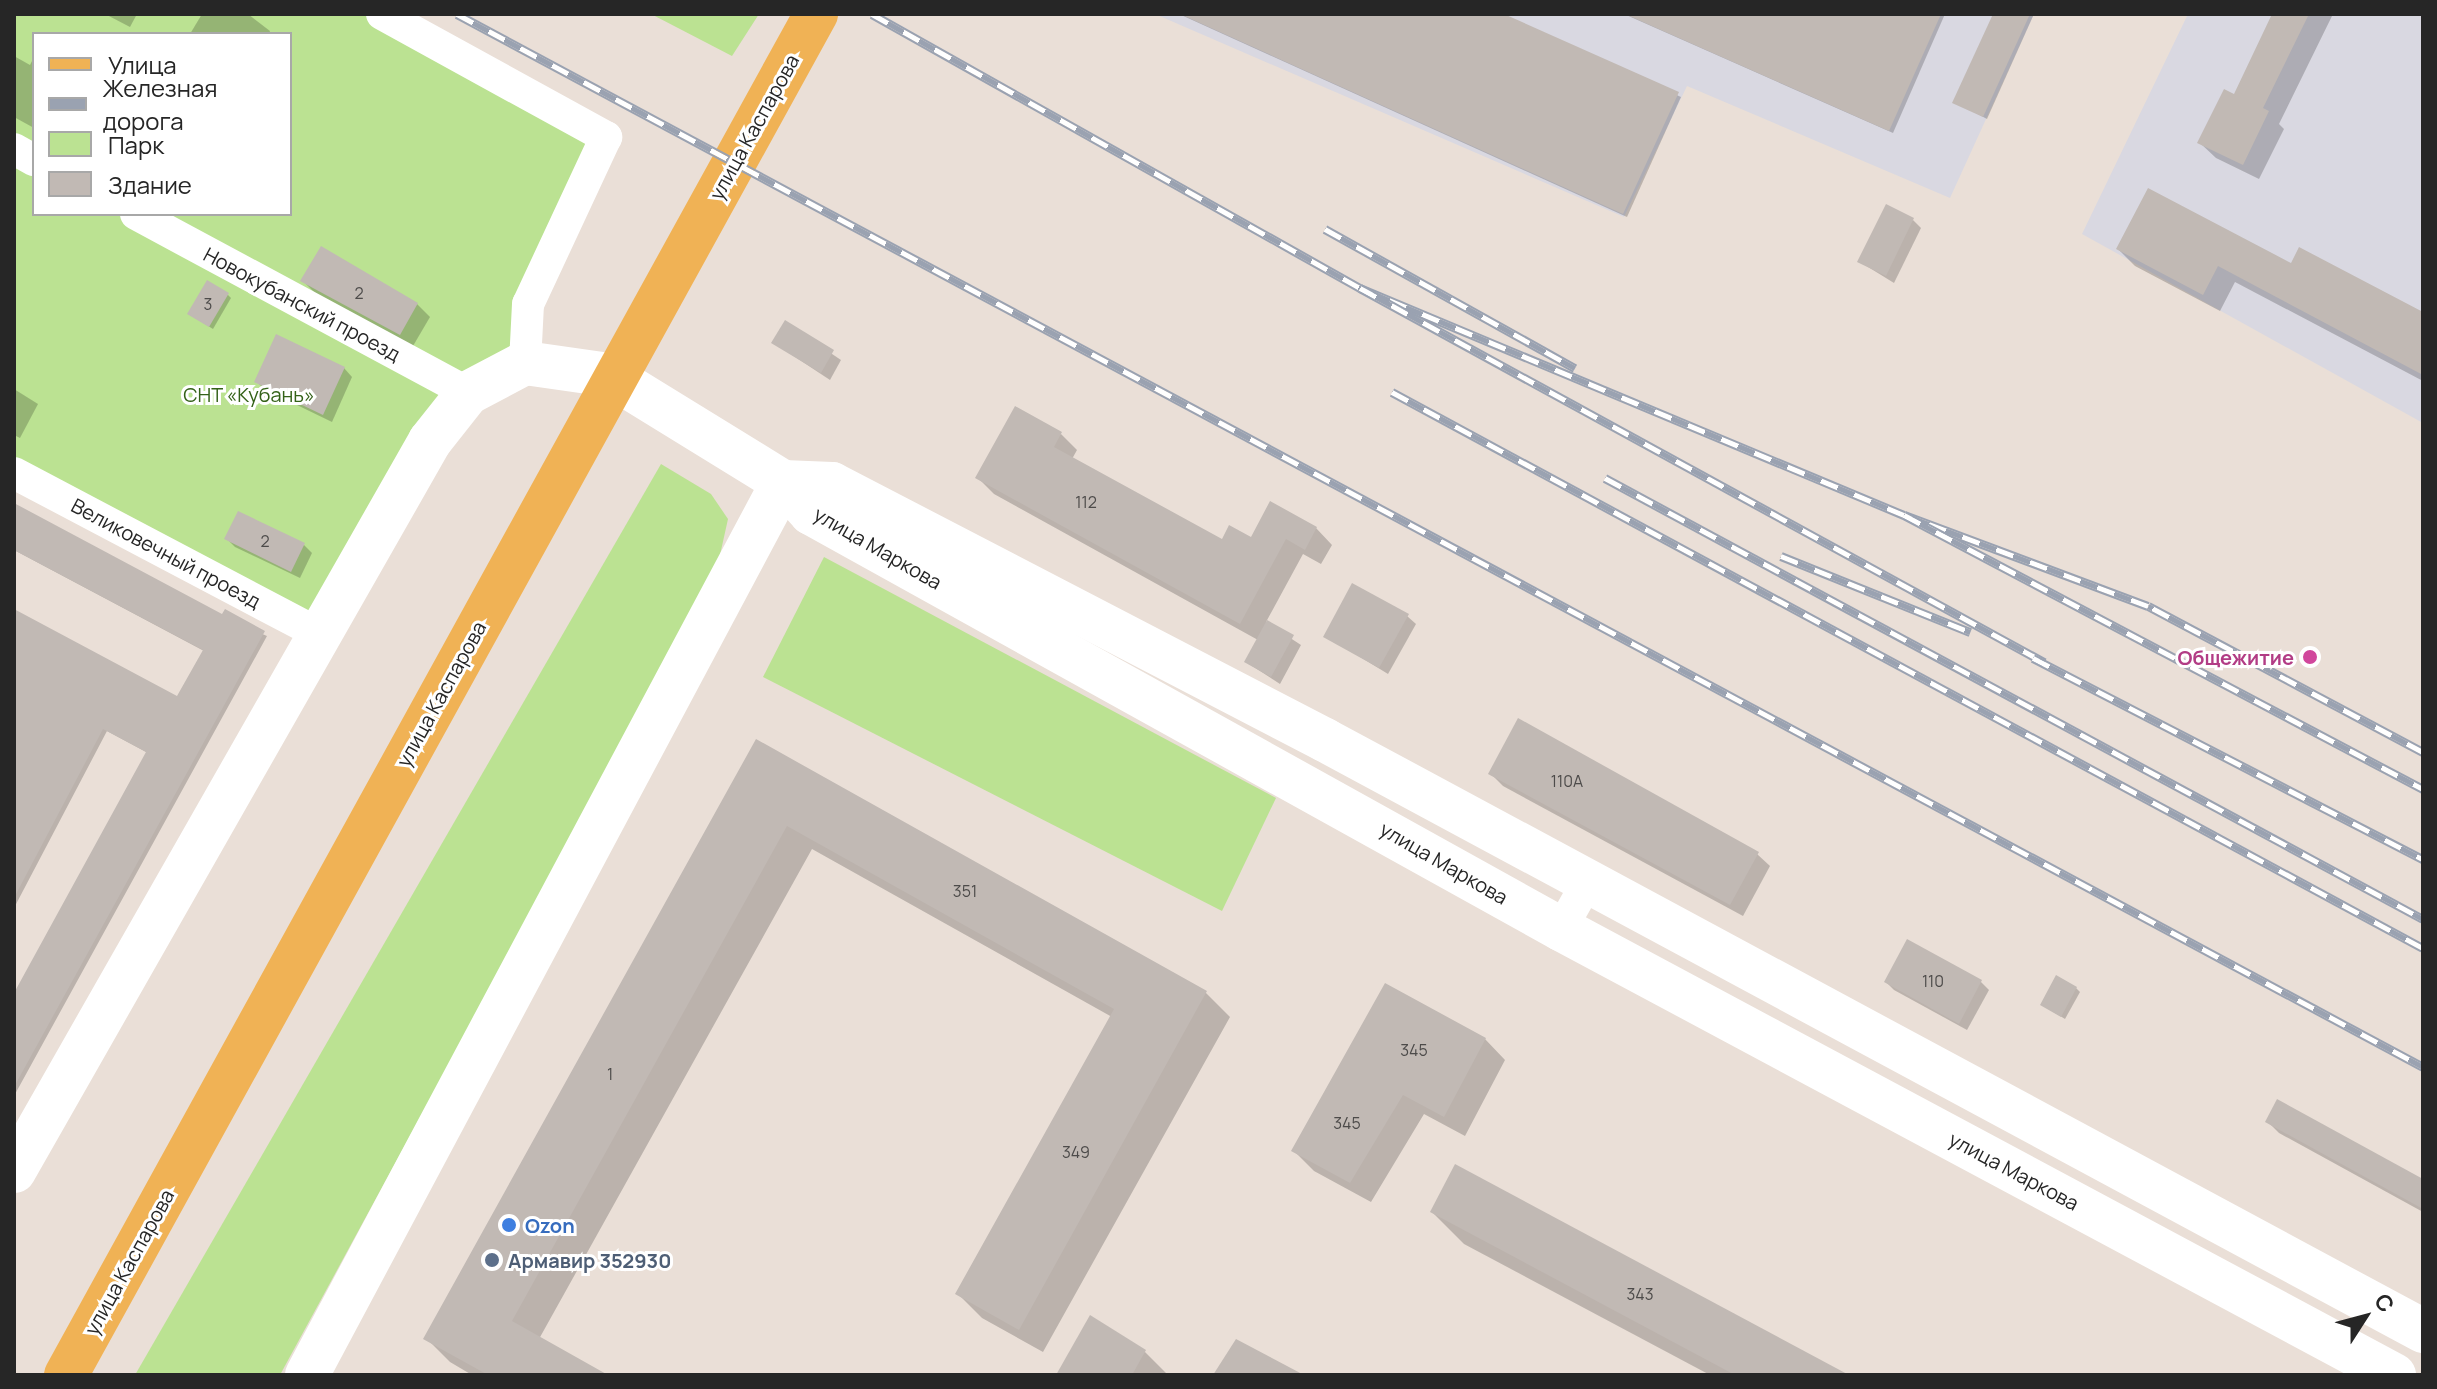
<!DOCTYPE html>
<meta charset="utf-8">
<style>
body{margin:0}
#map{position:relative;width:2437px;height:1389px;overflow:hidden;background:#eadfd7;font-family:Manrope,sans-serif}
div>[style]{position:absolute}
[style*='--x']{left:calc(var(--x)*1px);top:calc(var(--y)*1px);width:calc(var(--w)*1px);rotate:calc(var(--a)*1deg)}
.industrial>*{inset:0;background:#d9d8e1}
.green>*{inset:0;background:#bbe292}
.shadow>*{inset:0;background:#0003}
.building>*{inset:0;background:#c1b9b4}
.street>*{height:32px;margin:-16px;padding:0 16px;transform-origin:16px;border-radius:16px;background:#fff}
.secondary>*{height:44px;margin:-22px;padding:0 22px;transform-origin:22px;border-radius:22px;background:#fff}
.primary>*{height:44px;margin:-22px;padding:0 22px;transform-origin:22px;border-radius:22px;background:#f0b255}
.rail>*{height:9px;margin-top:-4.5px;transform-origin:0;background:repeating-linear-gradient(90deg,#fff 0 18px,#9aa2b1 0 36px);box-sizing:border-box;border-block:2px solid #9aa2b1}
.dots>*{width:22px;height:22px;translate:-50% -50%;box-sizing:border-box;border:4px solid #fff;border-radius:50%}
span{translate:-50% -50%;white-space:nowrap;text-align:center;line-height:1.15;-webkit-text-stroke:6px #fff;paint-order:stroke}
.number-label{font-size:16px;color:#4d4b4a}
.number-label span{-webkit-text-stroke-width:0}
.street-label{font-size:20px;color:#262626}
.park-label{font-size:20px;color:#346218}
.hotel-label{font-size:20px;color:#b23c85;font-weight:700}
.right{translate:-100% -50%;text-align:right}
.shop-label{font-size:20px;color:#366cbe;font-weight:700}
.left{translate:0 -50%;text-align:left}
.service-label{font-size:20px;color:#4e5e75;font-weight:700}
.frame{position:absolute;inset:0;border:16px solid #262626;pointer-events:none}
.legend{position:absolute;left:32px;top:32px;width:260px;height:184px;box-sizing:border-box;background:#fff;border:2px solid #a8a8a8;margin:0;padding:10px 14px;list-style:none;font-size:24px;color:#262626}
.legend li{display:flex;align-items:center;gap:16px;height:40px}
.legend b{width:40px;border:2px solid #a8a8a8}
.north{position:absolute;left:2325px;top:1277px;width:80px;height:80px;-webkit-text-stroke:6px #fff;paint-order:stroke;rotate:54deg;font-size:22px;font-weight:700;line-height:32px;text-align:center;color:#262626}
.north::after{content:'';display:block;margin:auto;width:28px;height:36px;background:#262626;clip-path:polygon(50% 0,100% 100%,50% 72%,0 100%)}
</style>
<div id="map">
<div class="industrial">
<i style="clip-path:polygon(1155px 14px,2034px 14px,1950px 198px,1687px 86px,1624px 217px)"></i>
<i style="clip-path:polygon(2188px 14px,2423px 14px,2423px 423px,2082px 234px)"></i>
</div>
<div class="green">
<i style="clip-path:polygon(evenodd,14px 14px,382px 14px,606px 137px,528px 304px,525px 363px,468px 393px,318px 633px,14px 473px,14px 14px,34px 34px,290px 34px,290px 214px,34px 214px,34px 34px)"></i>
<i style="clip-path:polygon(651px 14px,759px 14px,732px 56px)"></i>
<i style="clip-path:polygon(661px 464px,711px 494px,728px 519px,716px 573px,280px 1375px,135px 1375px)"></i>
<i style="clip-path:polygon(824px 557px,1276px 798px,1222px 911px,763px 677px)"></i>
</div>
<div class="shadow">
<i style="clip-path:polygon(105px 14px,137px 14px,130px 27px)"></i>
<i style="clip-path:polygon(202px 14px,248px 14px,270px 31px,269px 34px,190px 34px)"></i>
<i style="clip-path:polygon(1179px 14px,1501px 14px,1681px 97px,1627px 217px)"></i>
<i style="clip-path:polygon(1624px 14px,1945px 14px,1893px 133px)"></i>
<i style="clip-path:polygon(1995px 14px,2034px 14px,1987px 119px,1955px 102px)"></i>
<i style="clip-path:polygon(2274px 14px,2333px 14px,2279px 124px,2284px 129px,2259px 179px,2216px 158px,2200px 143px,2234px 96px)"></i>
<i style="clip-path:polygon(14px 56px,30px 65px,34px 57px,34px 128px,14px 117px)"></i>
<i style="clip-path:polygon(1913px 220px,1921px 228px,1894px 283px,1860px 262px)"></i>
<i style="clip-path:polygon(2118px 249px,2291px 266px,2423px 315px,2423px 381px,2235px 282px,2220px 311px,2135px 266px)"></i>
<i style="clip-path:polygon(303px 281px,417px 304px,430px 317px,413px 346px,315px 293px)"></i>
<i style="clip-path:polygon(227px 294px,231px 298px,213px 329px,189px 314px)"></i>
<i style="clip-path:polygon(786px 323px,841px 360px,830px 380px,774px 343px)"></i>
<i style="clip-path:polygon(344px 368px,352px 377px,332px 422px,264px 389px,256px 381px)"></i>
<i style="clip-path:polygon(14px 389px,38px 404px,20px 438px,14px 435px)"></i>
<i style="clip-path:polygon(1061px 434px,1077px 450px,1072px 459px,1223px 542px,1316px 528px,1332px 545px,1321px 564px,1303px 554px,1266px 622px,1301px 645px,1280px 684px,1246px 662px,1258px 640px,994px 494px,978px 478px)"></i>
<i style="clip-path:polygon(14px 506px,223px 617px,267px 636px,14px 1096px,14px 988px,18px 990px,148px 753px,107px 731px,14px 908px,14px 611px,178px 699px,204px 651px,14px 550px)"></i>
<i style="clip-path:polygon(227px 539px,304px 545px,312px 553px,300px 578px,235px 547px)"></i>
<i style="clip-path:polygon(1407px 616px,1416px 624px,1388px 674px,1326px 636px)"></i>
<i style="clip-path:polygon(757px 742px,1206px 993px,1230px 1017px,1043px 1352px,982px 1318px,958px 1294px,1112px 1017px,812px 849px,539px 1339px,604px 1375px,472px 1375px,450px 1362px,426px 1338px)"></i>
<i style="clip-path:polygon(1490px 773px,1757px 854px,1770px 866px,1743px 916px,1503px 786px)"></i>
<i style="clip-path:polygon(1886px 982px,1981px 982px,1989px 990px,1967px 1030px,1894px 990px)"></i>
<i style="clip-path:polygon(2076px 988px,2080px 992px,2065px 1019px,2042px 1005px)"></i>
<i style="clip-path:polygon(1485px 1039px,1505px 1060px,1465px 1136px,1424px 1114px,1371px 1202px,1314px 1171px,1294px 1151px)"></i>
<i style="clip-path:polygon(2267px 1121px,2423px 1182px,2423px 1212px,2279px 1133px)"></i>
<i style="clip-path:polygon(1432px 1212px,1844px 1375px,1710px 1375px,1464px 1244px)"></i>
<i style="clip-path:polygon(1145px 1352px,1168px 1375px,1058px 1375px)"></i>
</div>
<div class="building">
<i style="clip-path:polygon(1180px 14px,1504px 14px,1679px 92px,1623px 214px)"></i>
<i style="clip-path:polygon(1625px 14px,1941px 14px,1889px 131px)"></i>
<i style="clip-path:polygon(1993px 14px,2030px 14px,1983px 117px,1952px 103px)"></i>
<i style="clip-path:polygon(2272px 14px,2309px 14px,2263px 108px,2269px 111px,2243px 165px,2197px 143px,2224px 89px,2234px 94px)"></i>
<i style="clip-path:polygon(2148px 188px,2291px 263px,2299px 247px,2423px 312px,2423px 375px,2218px 266px,2203px 295px,2116px 249px)"></i>
<i style="clip-path:polygon(1886px 204px,1914px 218px,1886px 276px,1857px 262px)"></i>
<i style="clip-path:polygon(321px 246px,418px 303px,400px 335px,300px 281px)"></i>
<i style="clip-path:polygon(207px 280px,229px 293px,209px 327px,187px 314px)"></i>
<i style="clip-path:polygon(785px 320px,834px 350px,821px 373px,771px 343px)"></i>
<i style="clip-path:polygon(276px 334px,345px 367px,323px 415px,254px 382px)"></i>
<i style="clip-path:polygon(1015px 406px,1062px 432px,1054px 447px,1222px 539px,1229px 525px,1251px 537px,1270px 501px,1317px 527px,1305px 550px,1286px 539px,1240px 624px,975px 478px)"></i>
<i style="clip-path:polygon(14px 503px,222px 614px,225px 609px,265px 631px,14px 1087px,14px 993px,146px 752px,103px 729px,14px 898px,14px 609px,177px 696px,203px 650px,14px 550px)"></i>
<i style="clip-path:polygon(238px 511px,305px 543px,291px 572px,224px 539px)"></i>
<i style="clip-path:polygon(1352px 583px,1409px 614px,1379px 668px,1323px 637px)"></i>
<i style="clip-path:polygon(1267px 620px,1294px 635px,1271px 677px,1244px 662px)"></i>
<i style="clip-path:polygon(1518px 718px,1759px 852px,1730px 905px,1488px 774px)"></i>
<i style="clip-path:polygon(756px 739px,1207px 991px,1019px 1330px,955px 1294px,1114px 1009px,787px 826px,512px 1321px,608px 1375px,488px 1375px,423px 1339px)"></i>
<i style="clip-path:polygon(1907px 939px,1982px 980px,1959px 1024px,1884px 982px)"></i>
<i style="clip-path:polygon(2056px 975px,2077px 987px,2061px 1017px,2040px 1005px)"></i>
<i style="clip-path:polygon(1385px 983px,1486px 1038px,1444px 1117px,1403px 1095px,1350px 1183px,1291px 1151px)"></i>
<i style="clip-path:polygon(2277px 1099px,2423px 1179px,2423px 1209px,2265px 1122px)"></i>
<i style="clip-path:polygon(1455px 1164px,1849px 1375px,1735px 1375px,1430px 1212px)"></i>
<i style="clip-path:polygon(1090px 1315px,1146px 1350px,1132px 1375px,1056px 1375px)"></i>
<i style="clip-path:polygon(1236px 1339px,1304px 1375px,1213px 1375px)"></i>
</div>
<div class="street">
<i style="--x:382;--y:14;--w:256;--a:28.8"></i>
<i style="--x:606;--y:137;--w:184;--a:115"></i>
<i style="--x:528;--y:304;--w:59;--a:92.9"></i>
<i style="--x:14;--y:149;--w:23;--a:29"></i>
<i style="--x:136;--y:214;--w:377;--a:28.3"></i>
<i style="--x:14;--y:473;--w:344;--a:27.8"></i>
<i style="--x:1561;--y:929;--w:55;--a:-60.6"></i>
</div>
<div class="secondary">
<i style="--x:783;--y:482;--w:49;--a:2.3"></i>
<i style="--x:832;--y:484;--w:556;--a:27.44"></i>
<i style="--x:1325;--y:740;--w:1247;--a:28.29"></i>
<i style="--x:14;--y:1171;--w:840;--a:-60.32"></i>
<i style="--x:430;--y:441;--w:61;--a:-51.6"></i>
<i style="--x:468;--y:393;--w:64;--a:-27.8"></i>
<i style="--x:525;--y:363;--w:85;--a:8.1"></i>
<i style="--x:609;--y:375;--w:204;--a:31.6"></i>
<i style="--x:783;--y:482;--w:42;--a:47.9"></i>
<i style="--x:811;--y:513;--w:858;--a:29.02"></i>
<i style="--x:1561;--y:929;--w:945;--a:28.17"></i>
<i style="--x:307;--y:1375;--w:1012;--a:-61.94"></i>
</div>
<div class="primary">
<i style="--x:66;--y:1375;--w:1554;--a:-61.14"></i>
</div>
<div class="rail">
<i style="--x:457;--y:14;--w:2230;--a:28.17"></i>
<i style="--x:872;--y:14;--w:560;--a:29.31"></i>
<i style="--x:1325;--y:229;--w:286;--a:29.1"></i>
<i style="--x:1392;--y:392;--w:1171;--a:28.34"></i>
<i style="--x:1605;--y:478;--w:929;--a:28.33"></i>
<i style="--x:1904;--y:515;--w:589;--a:-157.35"></i>
<i style="--x:1360;--y:288;--w:780;--a:28.67"></i>
<i style="--x:1781;--y:556;--w:204;--a:21.9"></i>
<i style="--x:2033;--y:658;--w:439;--a:27.3"></i>
<i style="--x:2423;--y:752;--w:311;--a:-152"></i>
<i style="--x:2148;--y:606;--w:260;--a:-159.5"></i>
<i style="--x:1904;--y:515;--w:587;--a:27.83"></i>
</div>
<div class="dots">
<i style="left:2310px;top:657px;background:#d1479c"></i>
<i style="left:509px;top:1225px;background:#3f7fe0"></i>
<i style="left:492px;top:1260px;background:#5c6f8a"></i>
</div>
<div class="number-label">
<span style="left:359px;top:293px">2</span>
<span style="left:208px;top:304px">3</span>
<span style="left:1086px;top:502px">112</span>
<span style="left:265px;top:541px">2</span>
<span style="left:1567px;top:781px">110А</span>
<span style="left:965px;top:891px">351</span>
<span style="left:1933px;top:981px">110</span>
<span style="left:1414px;top:1050px">345</span>
<span style="left:610px;top:1074px">1</span>
<span style="left:1347px;top:1123px">345</span>
<span style="left:1076px;top:1152px">349</span>
<span style="left:1640px;top:1294px">343</span>
</div>
<div class="street-label">
<span style="left:754px;top:127px;rotate:-61deg">улица Каспарова</span>
<span style="left:302px;top:304px;rotate:28deg">Новокубанский проезд</span>
<span style="left:878px;top:548px;rotate:30deg">улица Маркова</span>
<span style="left:166px;top:553px;rotate:28deg">Великовечный проезд</span>
<span style="left:441px;top:694px;rotate:-61deg">улица Каспарова</span>
<span style="left:1444px;top:863px;rotate:30deg">улица Маркова</span>
<span style="left:2014px;top:1171px;rotate:28deg">улица Маркова</span>
<span style="left:129px;top:1262px;rotate:-61deg">улица Каспарова</span>
</div>
<div class="park-label">
<span style="left:249px;top:394px">СНТ «Кубань»</span>
</div>
<div class="hotel-label">
<span class="right" style="left:2294px;top:657px">Общежитие</span>
</div>
<div class="shop-label">
<span class="left" style="left:525px;top:1225px">Ozon</span>
</div>
<div class="service-label">
<span class="left" style="left:508px;top:1260px">Армавир 352930</span>
</div>
<div class="frame"></div>
<ul class="legend">
<li><b style="height:10px;background:#f0b255"></b>Улица</li>
<li><b style="height:10px;background:#9aa2b1"></b>Железная дорога</li>
<li><b style="height:22px;background:#bbe292"></b>Парк</li>
<li><b style="height:22px;background:#c1b9b4"></b>Здание</li>
</ul>
<div class="north">С</div>
</div>
